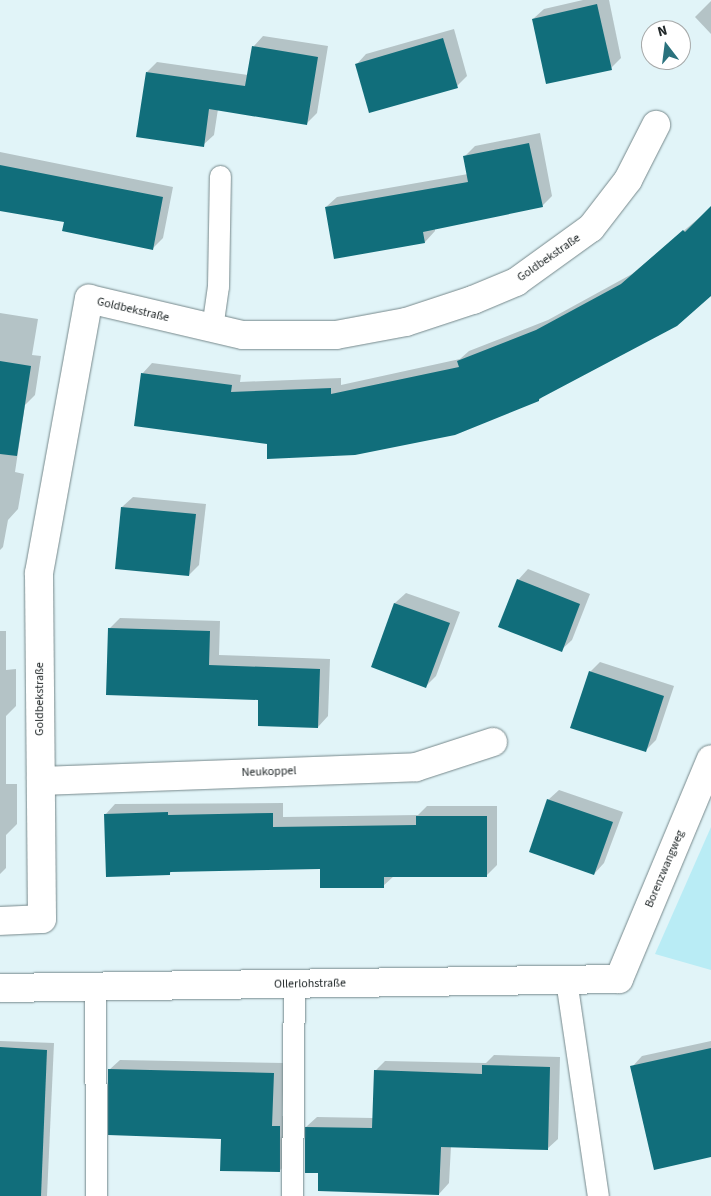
<!DOCTYPE html>
<meta charset="utf-8">
<style>
body{margin:0}
#map{position:relative;width:711px;height:1196px;overflow:hidden;background:#e1f4f8;font-family:"Source Sans 3",sans-serif}
div>[style]{position:absolute}
[style*='--x']{left:calc(var(--x)*1px);top:calc(var(--y)*1px);width:calc(var(--w)*1px);rotate:calc(var(--a)*1deg)}
.green>*{inset:0;background:#b9ecf5}
.shadow>*{inset:0;background:#0003}
.building>*{inset:0;background:#116e7b}
.roads{filter:drop-shadow(0 0 1px #76888b) drop-shadow(0 0 1px #76888b)}
.service>*{height:21px;margin:-10.5px;padding:0 10.5px;transform-origin:10.5px;border-radius:10.5px;background:#fff}
.minor>*{height:28px;margin:-14px;padding:0 14px;transform-origin:14px;border-radius:14px;background:#fff}
span{translate:-50% -50%;white-space:nowrap;text-align:center;line-height:1.15;-webkit-text-stroke:5px #fff;paint-order:stroke}
.street-label{font-size:12px;color:#212829}
.north{position:absolute;left:641px;top:20px;width:50px;height:50px;box-sizing:border-box;background:#fff;border:1px solid #a6a9a9;border-radius:50%;rotate:345deg;font-size:14px;font-weight:700;line-height:20px;text-align:center;color:#212829}
.north::after{content:'';display:block;margin:auto;width:18px;height:22px;background:#2a727d;clip-path:polygon(50% 0,100% 100%,50% 72%,0 100%)}
</style>
<div id="map">
<div class="green">
<i style="clip-path:polygon(711px 827px,711px 970px,655px 954px)"></i>
</div>
<div class="shadow">
<i style="clip-path:polygon(583px 0,609px 0,621px 58px,611px 68px,533px 19px,544px 9px)"></i>
<i style="clip-path:polygon(711px 1px,711px 34px,695px 17px)"></i>
<i style="clip-path:polygon(454px 29px,467px 76px,457px 86px,356px 65px,366px 54px)"></i>
<i style="clip-path:polygon(263px 36px,328px 46px,317px 113px,307px 123px,218px 109px,214px 135px,203px 145px,147px 72px,157px 62px,248px 75px,253px 47px)"></i>
<i style="clip-path:polygon(540px 133px,552px 196px,542px 206px,435px 228px,435px 231px,425px 242px,335px 257px,326px 207px,337px 197px,468px 174px,465px 156px,475px 146px)"></i>
<i style="clip-path:polygon(0 152px,173px 187px,163px 238px,152px 249px,65px 221px,0 210px)"></i>
<i style="clip-path:polygon(711px 208px,711px 295px,544px 395px,539px 400px,268px 443px,142px 374px,152px 363px,241px 375px,240px 382px,341px 378px,341px 385px,460px 359px,469px 351px,548px 320px,632px 274px)"></i>
<i style="clip-path:polygon(0 313px,38px 319px,32px 355px,41px 356px,35px 395px,25px 405px,15px 472px,24px 474px,18px 509px,8px 520px,3px 547px,0 550px)"></i>
<i style="clip-path:polygon(133px 497px,206px 504px,199px 565px,189px 575px,122px 507px)"></i>
<i style="clip-path:polygon(528px 569px,590px 594px,572px 640px,561px 650px,518px 580px)"></i>
<i style="clip-path:polygon(406px 593px,460px 612px,436px 676px,426px 686px,372px 666px,395px 603px)"></i>
<i style="clip-path:polygon(120px 618px,220px 621px,219px 655px,330px 659px,328px 716px,318px 727px,110px 628px)"></i>
<i style="clip-path:polygon(0 631px,6px 631px,6px 670px,16px 669px,16px 706px,6px 716px,6px 784px,17px 784px,17px 824px,6px 835px,6px 868px,0 874px)"></i>
<i style="clip-path:polygon(600px 662px,674px 686px,656px 740px,645px 751px,590px 672px)"></i>
<i style="clip-path:polygon(559px 790px,623px 812px,604px 863px,594px 874px,548px 800px)"></i>
<i style="clip-path:polygon(283px 803px,283px 817px,418px 815px,427px 806px,497px 806px,497px 865px,486px 876px,394px 876px,383px 886px,322px 868px,172px 871px,170px 873px,105px 815px,115px 804px)"></i>
<i style="clip-path:polygon(0 1041px,54px 1043px,47px 1196px,0 1196px)"></i>
<i style="clip-path:polygon(711px 1041px,711px 1155px,632px 1067px,642px 1056px)"></i>
<i style="clip-path:polygon(494px 1055px,560px 1057px,558px 1139px,547px 1149px,451px 1146px,449px 1183px,439px 1194px,319px 1172px,306px 1127px,317px 1117px,373px 1118px,375px 1071px,385px 1061px,486px 1063px)"></i>
<i style="clip-path:polygon(120px 1060px,284px 1063px,282px 1116px,290px 1116px,290px 1161px,279px 1171px,109px 1070px)"></i>
</div>
<div class="building">
<i style="clip-path:polygon(597px 4px,612px 70px,546px 84px,532px 19px)"></i>
<i style="clip-path:polygon(443px 38px,458px 88px,369px 113px,355px 64px)"></i>
<i style="clip-path:polygon(252px 46px,318px 57px,307px 125px,209px 109px,204px 147px,136px 137px,146px 72px,245px 86px)"></i>
<i style="clip-path:polygon(529px 143px,543px 207px,423px 232px,425px 243px,334px 259px,325px 207px,468px 182px,463px 156px)"></i>
<i style="clip-path:polygon(0 165px,163px 197px,153px 250px,62px 231px,64px 222px,0 211px)"></i>
<i style="clip-path:polygon(711px 206px,711px 296px,677px 326px,539px 399px,539px 401px,455px 435px,355px 455px,267px 459px,267px 444px,134px 426px,141px 373px,232px 385px,231px 392px,331px 388px,331px 394px,459px 367px,457px 361px,536px 330px,621px 284px,683px 230px,685px 232px)"></i>
<i style="clip-path:polygon(0 361px,31px 366px,17px 456px,0 454px)"></i>
<i style="clip-path:polygon(121px 507px,196px 514px,189px 576px,115px 569px)"></i>
<i style="clip-path:polygon(517px 579px,580px 604px,562px 652px,498px 627px)"></i>
<i style="clip-path:polygon(394px 603px,450px 623px,426px 688px,371px 667px)"></i>
<i style="clip-path:polygon(108px 628px,210px 631px,209px 665px,320px 669px,318px 728px,258px 726px,258px 700px,106px 695px)"></i>
<i style="clip-path:polygon(589px 671px,664px 696px,646px 752px,570px 728px)"></i>
<i style="clip-path:polygon(547px 799px,613px 822px,594px 875px,529px 852px)"></i>
<i style="clip-path:polygon(168px 812px,168px 815px,273px 813px,273px 827px,416px 825px,416px 816px,487px 816px,487px 877px,384px 877px,384px 888px,320px 888px,320px 869px,170px 872px,170px 875px,106px 877px,104px 814px)"></i>
<i style="clip-path:polygon(0 1047px,47px 1050px,41px 1196px,0 1196px)"></i>
<i style="clip-path:polygon(711px 1048px,711px 1157px,654px 1170px,630px 1066px)"></i>
<i style="clip-path:polygon(482px 1065px,550px 1067px,548px 1150px,441px 1147px,439px 1195px,318px 1191px,318px 1173px,305px 1173px,305px 1127px,372px 1128px,374px 1070px,482px 1074px)"></i>
<i style="clip-path:polygon(108px 1069px,274px 1073px,272px 1126px,280px 1126px,280px 1172px,220px 1171px,221px 1139px,108px 1135px)"></i>
</div>
<div class="roads">
<div class="service">
<i style="--x:212;--y:328;--w:42;--a:-81.9"></i>
<i style="--x:218;--y:286;--w:110;--a:-89"></i>
<i style="--x:566;--y:980;--w:218;--a:81.6"></i>
<i style="--x:95;--y:986;--w:210;--a:89.7"></i>
<i style="--x:292;--y:1196;--w:212;--a:-89.5"></i>
</div>
<div class="minor">
<i style="--x:41;--y:781;--w:375;--a:-2.1"></i>
<i style="--x:416;--y:767;--w:81;--a:-18"></i>
<i style="--x:0;--y:921;--w:42;--a:-2.7"></i>
<i style="--x:42;--y:919;--w:346;--a:-90.5"></i>
<i style="--x:39;--y:573;--w:279;--a:-79.7"></i>
<i style="--x:89;--y:299;--w:158;--a:13.2"></i>
<i style="--x:243;--y:335;--w:93;--a:0"></i>
<i style="--x:336;--y:335;--w:71;--a:-10.5"></i>
<i style="--x:406;--y:322;--w:71;--a:-18.2"></i>
<i style="--x:473;--y:300;--w:47;--a:-22.7"></i>
<i style="--x:516;--y:282;--w:92;--a:-35.8"></i>
<i style="--x:591;--y:228;--w:61;--a:-52.4"></i>
<i style="--x:628;--y:180;--w:62;--a:-63"></i>
<i style="--x:0;--y:988;--w:619;--a:-0.83"></i>
<i style="--x:619;--y:979;--w:238;--a:-67.3"></i>
</div>
</div>
<div class="street-label">
<span style="left:549px;top:258px;rotate:-35deg">Goldbekstraße</span>
<span style="left:133px;top:310px;rotate:13deg">Goldbekstraße</span>
<span style="left:40px;top:699px;rotate:-90deg">Goldbekstraße</span>
<span style="left:269px;top:772px;rotate:-2deg">Neukoppel</span>
<span style="left:665px;top:869px;rotate:-67deg">Borenzwangweg</span>
<span style="left:310px;top:984px;rotate:-1deg">Ollerlohstraße</span>
</div>
<div class="north">N</div>
</div>
